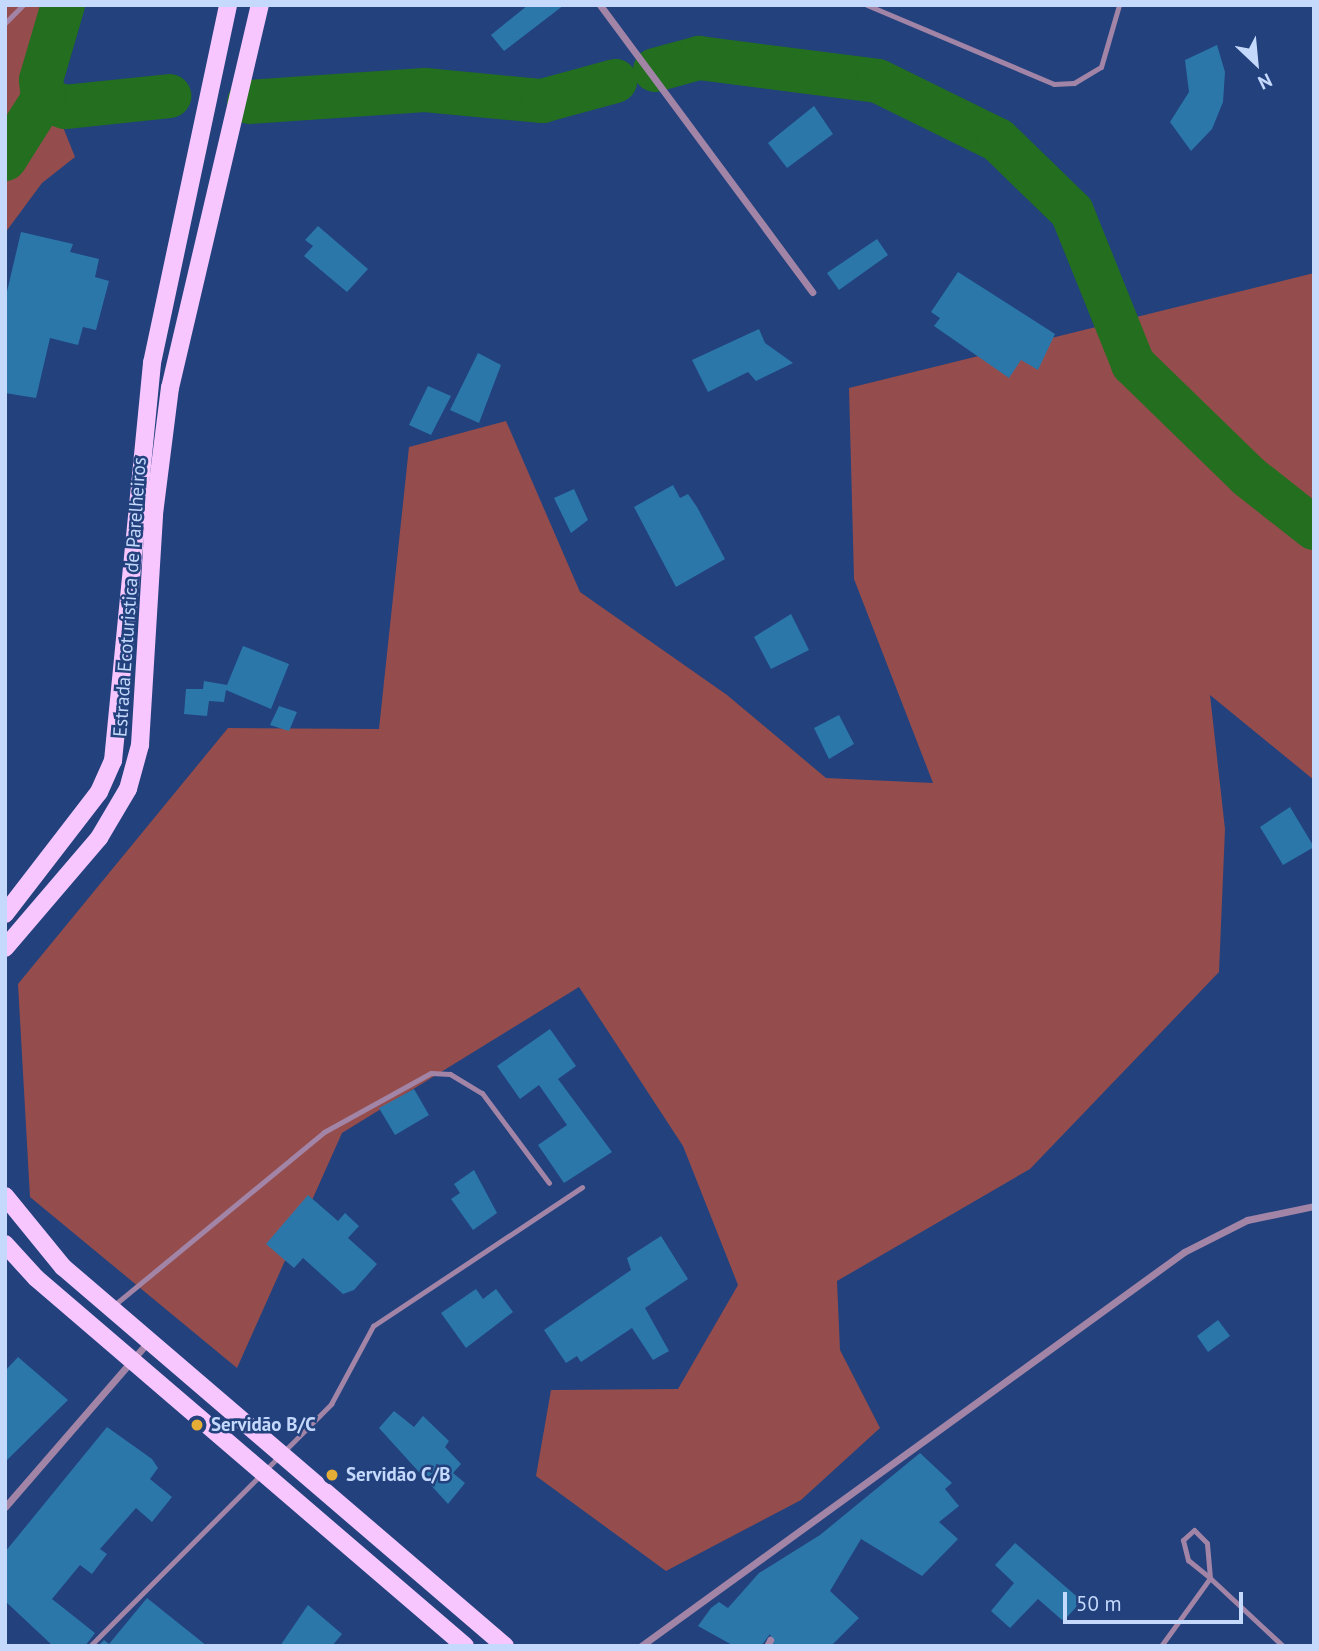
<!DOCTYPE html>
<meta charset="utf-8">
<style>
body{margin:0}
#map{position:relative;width:1319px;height:1651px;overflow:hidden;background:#22417d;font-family:"PT Sans",sans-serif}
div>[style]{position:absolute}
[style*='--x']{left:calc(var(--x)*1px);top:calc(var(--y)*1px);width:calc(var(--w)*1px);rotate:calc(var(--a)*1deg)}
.green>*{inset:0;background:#944d4c}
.river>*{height:44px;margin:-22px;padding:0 22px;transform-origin:22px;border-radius:22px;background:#236e1f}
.building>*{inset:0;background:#2c77aa}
.lane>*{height:5px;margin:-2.5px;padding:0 2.5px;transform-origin:2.5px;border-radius:2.5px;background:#a284a6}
.street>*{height:7px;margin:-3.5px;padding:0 3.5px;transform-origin:3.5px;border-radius:3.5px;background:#a284a6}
.primary>*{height:18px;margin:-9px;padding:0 9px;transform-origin:9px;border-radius:9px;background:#f7c6fe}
.dots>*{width:19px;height:19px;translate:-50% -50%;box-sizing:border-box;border:4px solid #22417d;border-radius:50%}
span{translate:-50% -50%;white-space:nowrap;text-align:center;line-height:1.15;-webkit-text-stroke:5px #22417d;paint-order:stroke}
.street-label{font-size:19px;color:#c5d9fd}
.poi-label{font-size:19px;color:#c5d9fd;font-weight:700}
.left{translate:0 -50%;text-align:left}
.frame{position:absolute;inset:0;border:7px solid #c5d9fd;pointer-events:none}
.north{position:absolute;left:1221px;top:28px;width:70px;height:70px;-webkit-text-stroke:5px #22417d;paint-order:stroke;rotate:154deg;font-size:19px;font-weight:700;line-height:28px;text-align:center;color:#c5d9fd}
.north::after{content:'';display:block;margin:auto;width:24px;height:32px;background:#c5d9fd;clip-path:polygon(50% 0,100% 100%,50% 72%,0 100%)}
.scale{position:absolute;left:1063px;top:1592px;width:180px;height:32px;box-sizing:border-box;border:4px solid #c5d9fd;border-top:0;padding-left:9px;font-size:21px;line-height:24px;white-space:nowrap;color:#c5d9fd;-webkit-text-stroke:5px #22417d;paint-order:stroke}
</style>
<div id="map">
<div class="green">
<i style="clip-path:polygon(5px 5px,78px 5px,59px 55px,53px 102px,75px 157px,42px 183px,5px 233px)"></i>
<i style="clip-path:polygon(1314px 273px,1314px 780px,1210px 695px,1225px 829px,1219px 972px,1030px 1169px,837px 1281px,840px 1350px,880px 1428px,801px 1500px,666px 1571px,536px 1476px,551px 1390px,678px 1389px,738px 1285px,683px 1146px,579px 987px,342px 1133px,237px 1368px,30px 1197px,18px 984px,228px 728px,379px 729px,409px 447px,506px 421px,580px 592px,727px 695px,826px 778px,933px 783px,854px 579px,849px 388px)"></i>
</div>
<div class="river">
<i style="--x:655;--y:70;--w:46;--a:-15.3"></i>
<i style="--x:699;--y:58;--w:180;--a:7.3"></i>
<i style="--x:878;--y:81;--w:134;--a:26.2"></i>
<i style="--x:998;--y:140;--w:103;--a:44.2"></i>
<i style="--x:1072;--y:212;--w:164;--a:68.1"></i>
<i style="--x:1133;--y:364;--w:161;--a:44.2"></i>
<i style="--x:1248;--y:476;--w:84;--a:38.2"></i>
<i style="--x:43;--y:99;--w:23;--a:20"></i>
<i style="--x:65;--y:107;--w:105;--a:-6"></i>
<i style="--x:249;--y:102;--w:176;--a:-3.9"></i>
<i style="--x:425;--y:90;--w:118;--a:5.4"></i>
<i style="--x:542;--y:101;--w:76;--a:-15.3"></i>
<i style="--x:5;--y:159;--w:71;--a:-57.7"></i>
<i style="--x:43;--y:99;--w:19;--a:-96"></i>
<i style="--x:41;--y:80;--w:78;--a:-73.7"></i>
</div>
<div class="building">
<i style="clip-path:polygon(528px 5px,564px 5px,504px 51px,491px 35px)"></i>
<i style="clip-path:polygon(1217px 45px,1225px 72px,1223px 102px,1212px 129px,1191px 151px,1170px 122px,1189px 92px,1185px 60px)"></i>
<i style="clip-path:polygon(814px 106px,833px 134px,787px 168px,768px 143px)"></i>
<i style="clip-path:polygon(318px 226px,368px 269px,347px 292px,304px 256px,313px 246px,305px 240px)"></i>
<i style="clip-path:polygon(21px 232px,73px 244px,70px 252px,99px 259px,95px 277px,109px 281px,96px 330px,83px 327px,78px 345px,50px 338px,36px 398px,5px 393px,5px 300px)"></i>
<i style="clip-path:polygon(877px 239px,888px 255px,839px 290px,827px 273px)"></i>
<i style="clip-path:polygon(958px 272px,1055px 334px,1038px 370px,1021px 360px,1009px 378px,934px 326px,940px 318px,931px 312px)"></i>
<i style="clip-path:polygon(759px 329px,765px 343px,793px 363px,756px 381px,748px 372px,708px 392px,692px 360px)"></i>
<i style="clip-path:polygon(478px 353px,501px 365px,479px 423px,450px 410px)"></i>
<i style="clip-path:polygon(428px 386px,451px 396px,431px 435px,409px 425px)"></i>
<i style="clip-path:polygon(673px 485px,680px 498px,688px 494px,697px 507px,725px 559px,676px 587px,634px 507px)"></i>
<i style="clip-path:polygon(574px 489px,588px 520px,571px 533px,554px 498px)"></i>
<i style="clip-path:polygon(791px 614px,809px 650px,771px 669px,754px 637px)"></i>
<i style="clip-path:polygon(243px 646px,289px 664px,271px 709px,226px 690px,224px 702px,209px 701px,207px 716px,184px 714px,186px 689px,203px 689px,204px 681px,227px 685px)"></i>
<i style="clip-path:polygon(279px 706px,297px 712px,289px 731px,270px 725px)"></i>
<i style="clip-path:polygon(839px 715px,854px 744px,829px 759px,814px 728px)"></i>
<i style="clip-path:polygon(1290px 807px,1314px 847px,1283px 865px,1260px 827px)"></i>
<i style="clip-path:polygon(550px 1029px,576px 1066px,558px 1079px,612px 1152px,564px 1183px,538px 1145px,567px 1125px,539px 1085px,520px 1099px,497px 1066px)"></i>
<i style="clip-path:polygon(414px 1089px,429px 1115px,395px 1135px,379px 1108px)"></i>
<i style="clip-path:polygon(474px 1170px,497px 1213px,473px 1230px,451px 1199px,460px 1193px,454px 1184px)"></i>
<i style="clip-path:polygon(308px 1195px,338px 1221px,345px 1213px,359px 1226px,348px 1238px,377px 1264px,354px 1290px,343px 1294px,303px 1258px,294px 1268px,266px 1244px)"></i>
<i style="clip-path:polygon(661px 1236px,688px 1279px,645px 1308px,669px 1351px,653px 1360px,632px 1328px,581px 1362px,577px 1356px,566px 1363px,544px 1330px,631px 1270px,627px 1258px)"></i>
<i style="clip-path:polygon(476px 1289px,483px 1299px,496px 1289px,513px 1312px,466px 1348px,441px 1313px)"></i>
<i style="clip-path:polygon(1218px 1320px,1230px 1336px,1208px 1352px,1197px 1336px)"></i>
<i style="clip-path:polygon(18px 1357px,68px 1400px,5px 1462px,5px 1371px)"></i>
<i style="clip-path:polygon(394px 1411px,414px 1427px,423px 1416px,449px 1441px,445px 1447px,461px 1464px,453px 1473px,465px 1483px,448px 1504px,379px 1428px)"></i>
<i style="clip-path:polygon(107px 1427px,152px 1459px,158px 1468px,150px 1479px,172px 1497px,152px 1522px,136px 1508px,100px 1549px,107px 1554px,92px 1574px,80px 1565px,52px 1599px,95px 1633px,85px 1646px,53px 1646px,5px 1601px,5px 1552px)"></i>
<i style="clip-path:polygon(920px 1453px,952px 1483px,945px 1489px,959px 1506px,939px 1522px,958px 1539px,922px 1576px,861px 1539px,830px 1591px,859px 1618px,831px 1646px,774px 1646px,770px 1634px,761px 1646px,734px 1646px,698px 1626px,711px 1608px,719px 1602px,728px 1608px,759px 1573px,820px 1535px)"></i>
<i style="clip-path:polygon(1015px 1543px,1082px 1601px,1067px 1617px,1062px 1620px,1038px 1599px,1010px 1628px,991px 1611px,1014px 1583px,995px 1565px)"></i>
<i style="clip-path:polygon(147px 1598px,207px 1646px,98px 1646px,104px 1640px,109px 1644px)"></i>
<i style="clip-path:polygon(308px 1605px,342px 1634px,332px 1646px,280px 1646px)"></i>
</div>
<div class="lane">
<i style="--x:867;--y:5;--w:203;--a:22.9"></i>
<i style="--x:1054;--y:84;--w:20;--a:-3"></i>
<i style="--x:1074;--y:83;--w:31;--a:-31"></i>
<i style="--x:1101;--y:67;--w:65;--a:-73.8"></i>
<i style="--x:5;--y:23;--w:25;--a:-45"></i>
<i style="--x:113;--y:1306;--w:273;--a:-39.5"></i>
<i style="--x:324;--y:1132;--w:122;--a:-28.9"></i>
<i style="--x:431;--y:1073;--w:19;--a:3"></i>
<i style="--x:450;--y:1074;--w:37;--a:31"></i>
<i style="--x:482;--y:1093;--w:112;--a:53.3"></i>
<i style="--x:90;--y:1646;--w:342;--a:-45.1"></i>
<i style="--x:331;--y:1404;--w:89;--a:-61.7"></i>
<i style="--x:373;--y:1326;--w:251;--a:-33.6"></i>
<i style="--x:1161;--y:1646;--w:84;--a:-54.2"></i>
<i style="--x:1210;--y:1578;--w:35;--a:-95"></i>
<i style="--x:1207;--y:1543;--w:18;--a:-135"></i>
<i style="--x:1194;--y:1530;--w:15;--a:138"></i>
<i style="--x:1183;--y:1540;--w:21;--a:76"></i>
<i style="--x:1188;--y:1560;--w:28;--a:39"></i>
<i style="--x:1210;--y:1578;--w:100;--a:43"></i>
</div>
<div class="street">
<i style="--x:600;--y:5;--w:357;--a:53.5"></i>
<i style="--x:5;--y:1507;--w:220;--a:-49.1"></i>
<i style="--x:641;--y:1646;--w:671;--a:-35.96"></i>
<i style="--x:1184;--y:1252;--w:71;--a:-26.9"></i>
<i style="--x:1247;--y:1220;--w:68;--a:-11.8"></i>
<i style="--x:767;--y:1646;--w:7;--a:-63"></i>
</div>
<div class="primary">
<i style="--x:5;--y:914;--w:154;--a:-52.4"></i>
<i style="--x:99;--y:792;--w:34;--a:-66"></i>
<i style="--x:113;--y:761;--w:400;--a:-84.4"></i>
<i style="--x:152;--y:363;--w:366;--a:-78"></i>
<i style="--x:5;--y:948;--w:145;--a:-49.5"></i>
<i style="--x:99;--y:838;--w:57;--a:-59.4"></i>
<i style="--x:128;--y:789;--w:46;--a:-74.7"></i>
<i style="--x:140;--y:745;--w:231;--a:-86.5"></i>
<i style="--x:154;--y:514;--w:127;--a:-82.8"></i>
<i style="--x:170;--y:388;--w:393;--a:-76.8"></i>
<i style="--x:5;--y:1196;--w:92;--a:50.8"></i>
<i style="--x:63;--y:1267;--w:582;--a:40.61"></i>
<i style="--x:5;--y:1244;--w:46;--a:47.6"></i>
<i style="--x:36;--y:1278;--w:565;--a:40.62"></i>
</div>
<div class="dots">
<i style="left:197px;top:1425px;background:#e5ad35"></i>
<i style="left:332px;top:1475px;background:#e5ad35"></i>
</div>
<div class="street-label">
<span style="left:130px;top:597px;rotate:-86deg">Estrada Ecoturistica de Parelheiros</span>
</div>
<div class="poi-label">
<span class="left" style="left:211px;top:1425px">Servidão B/C</span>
<span class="left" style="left:346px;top:1475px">Servidão C/B</span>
</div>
<div class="frame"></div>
<div class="north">N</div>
<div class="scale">50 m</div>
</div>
